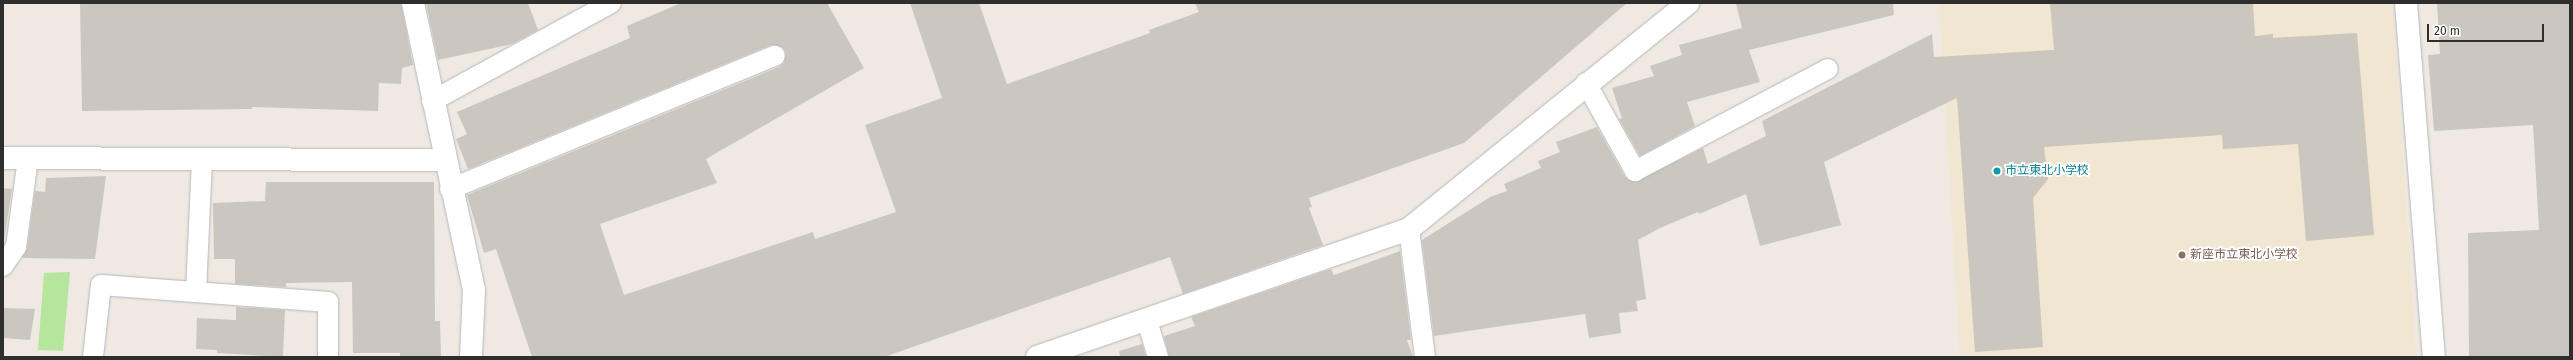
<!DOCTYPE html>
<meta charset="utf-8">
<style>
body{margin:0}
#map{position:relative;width:2573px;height:360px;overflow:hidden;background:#efe9e1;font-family:"Fira Sans","Noto Sans JP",sans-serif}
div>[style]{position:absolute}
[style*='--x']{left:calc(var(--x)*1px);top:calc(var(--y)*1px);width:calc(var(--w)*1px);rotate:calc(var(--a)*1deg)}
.education>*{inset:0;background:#f0e6d1}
.green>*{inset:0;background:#b6e59e}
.building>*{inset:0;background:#cbc7bf}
.roads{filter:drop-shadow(0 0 1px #b4b7c1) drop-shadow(0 0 1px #b4b7c1)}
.service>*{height:20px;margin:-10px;padding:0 10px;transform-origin:10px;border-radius:10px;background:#fff}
.minor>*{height:22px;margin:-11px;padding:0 11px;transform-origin:11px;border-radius:11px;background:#fff}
.dots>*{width:11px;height:11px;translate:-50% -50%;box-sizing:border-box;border:2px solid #fff;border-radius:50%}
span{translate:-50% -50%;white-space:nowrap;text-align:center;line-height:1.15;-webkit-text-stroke:3.5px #fff;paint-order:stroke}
.culture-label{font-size:12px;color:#0d838f}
.left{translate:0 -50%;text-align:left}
.education-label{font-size:12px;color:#785e54}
.frame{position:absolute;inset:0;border:4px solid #2e2e2e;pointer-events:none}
.scale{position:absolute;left:2427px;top:24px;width:117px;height:18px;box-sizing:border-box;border:2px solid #2e2e2e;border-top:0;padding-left:5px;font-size:12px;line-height:14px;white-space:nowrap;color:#2e2e2e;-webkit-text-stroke:3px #fff;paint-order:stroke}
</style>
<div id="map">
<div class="education">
<i style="clip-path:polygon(1939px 3px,2393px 3px,2416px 357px,1960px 357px)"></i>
</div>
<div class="green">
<i style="clip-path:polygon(70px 272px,63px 351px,38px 350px,44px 273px)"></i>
</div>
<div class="building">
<i style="clip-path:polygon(80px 3px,401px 3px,413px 65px,402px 68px,401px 84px,379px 83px,378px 111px,252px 107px,252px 109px,82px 111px)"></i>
<i style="clip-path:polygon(426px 3px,528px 3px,538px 30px,512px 44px,438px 60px)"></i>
<i style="clip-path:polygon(681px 3px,827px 3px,864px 68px,706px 159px,717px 183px,600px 224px,624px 295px,813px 232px,815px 239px,896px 212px,865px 125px,942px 98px,910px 3px,979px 3px,1007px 84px,1150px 33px,1149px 30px,1199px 12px,1195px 3px,1627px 3px,1464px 143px,1309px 198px,1312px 207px,1309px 208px,1323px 245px,1183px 294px,1170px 257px,884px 357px,532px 357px,496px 249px,484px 253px,467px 195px,779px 67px,784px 63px,786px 52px,782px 47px,771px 45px,468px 169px,456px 139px,467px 134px,457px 112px,630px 38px,627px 26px)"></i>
<i style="clip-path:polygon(1736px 3px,1893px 3px,1894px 15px,1749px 50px,1760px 82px,1687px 102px,1695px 126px,1640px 156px,1619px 119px,1622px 118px,1612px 88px,1654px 76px,1650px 66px,1682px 55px,1679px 45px,1742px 28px)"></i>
<i style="clip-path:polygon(2050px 3px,2253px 3px,2255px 36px,2273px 34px,2273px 38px,2357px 33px,2374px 235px,2306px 241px,2298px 144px,2223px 149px,2222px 135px,2044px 147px,2048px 179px,2033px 198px,2043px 347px,1975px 352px,1957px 98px,1824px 162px,1841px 225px,1760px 246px,1746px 194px,1699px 214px,1698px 212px,1660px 228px,1638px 240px,1646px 299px,1636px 301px,1638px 311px,1619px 313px,1621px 333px,1589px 338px,1585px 314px,1434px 336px,1422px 240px,1490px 197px,1507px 191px,1504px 184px,1541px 168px,1538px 161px,1560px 152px,1556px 142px,1597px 127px,1625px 177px,1634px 182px,1703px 148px,1708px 164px,1766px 136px,1762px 121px,1932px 34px,1934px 57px,2054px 50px)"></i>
<i style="clip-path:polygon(2437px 3px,2570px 3px,2570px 357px,2469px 357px,2468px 233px,2539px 230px,2533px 125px,2434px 131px,2428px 55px,2440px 54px)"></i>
<i style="clip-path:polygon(106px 176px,95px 259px,22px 258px,27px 249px,35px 191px,45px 192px,46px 178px)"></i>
<i style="clip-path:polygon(266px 182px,434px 182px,435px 321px,440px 321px,441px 357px,400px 357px,400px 353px,353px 353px,352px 282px,286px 283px,286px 287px,235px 284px,235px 259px,214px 259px,213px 203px,265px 201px)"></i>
<i style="clip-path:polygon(3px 188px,12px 189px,3px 246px)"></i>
<i style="clip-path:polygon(1400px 251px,1411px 340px,1407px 340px,1413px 357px,1169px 357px,1164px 336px,1195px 326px,1191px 317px,1331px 269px,1334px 275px)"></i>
<i style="clip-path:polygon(236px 307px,285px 310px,283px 357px,217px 353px,217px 350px,196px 349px,197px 318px,236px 320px)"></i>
<i style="clip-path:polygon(3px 308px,35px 309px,30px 340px,3px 338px)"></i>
<i style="clip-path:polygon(1142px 344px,1146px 357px,1120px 357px,1119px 351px)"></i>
</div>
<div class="roads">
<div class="service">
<i style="--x:1586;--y:83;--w:101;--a:60.9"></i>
<i style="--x:1635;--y:171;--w:218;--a:-27.9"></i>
<i style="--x:432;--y:101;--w:204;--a:-28.7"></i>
<i style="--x:450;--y:189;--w:351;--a:-22.3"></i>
<i style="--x:1409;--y:229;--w:129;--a:82.9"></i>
<i style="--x:3;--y:266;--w:23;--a:-56"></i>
<i style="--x:16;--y:247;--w:90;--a:-82.3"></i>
<i style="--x:196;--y:292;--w:132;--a:-87.4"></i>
<i style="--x:1147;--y:321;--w:38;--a:73"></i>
<i style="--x:93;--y:357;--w:72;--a:-83.7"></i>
<i style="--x:101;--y:285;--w:228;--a:4.3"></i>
<i style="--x:328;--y:302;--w:55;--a:90"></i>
</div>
<div class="minor">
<i style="--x:413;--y:3;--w:293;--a:78"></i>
<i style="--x:474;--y:290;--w:67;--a:92.6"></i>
<i style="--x:2406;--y:3;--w:355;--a:85.5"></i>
<i style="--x:3;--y:158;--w:443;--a:0.3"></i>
<i style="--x:1037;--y:357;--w:393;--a:-19"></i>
<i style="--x:1409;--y:229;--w:359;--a:-39"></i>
</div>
</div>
<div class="dots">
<i style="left:1997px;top:171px;background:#0f9aa8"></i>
<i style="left:2182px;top:255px;background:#8d6e63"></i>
</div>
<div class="culture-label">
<span class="left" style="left:2005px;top:171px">市立東北小学校</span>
</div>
<div class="education-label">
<span class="left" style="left:2190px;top:255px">新座市立東北小学校</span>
</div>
<div class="frame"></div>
<div class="scale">20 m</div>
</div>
